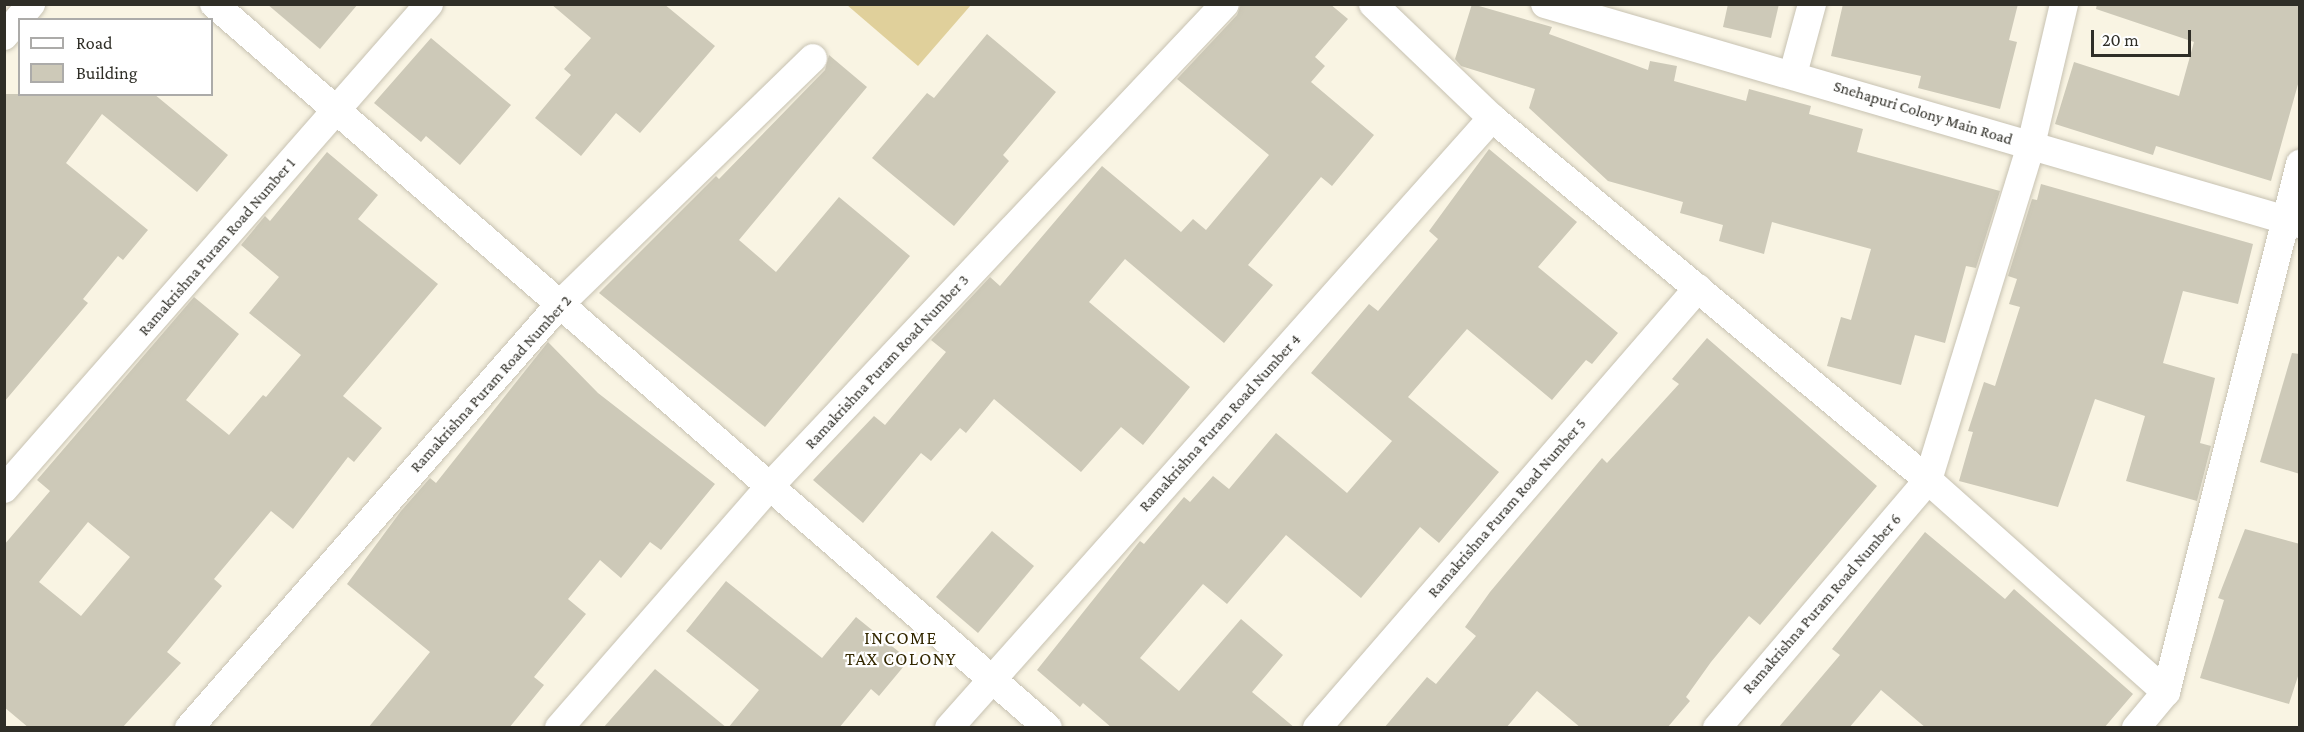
<!DOCTYPE html>
<style>
body{margin:0}
#map{position:relative;width:2304px;height:732px;overflow:hidden;background:#f9f4e3;font-family:"Crimson Pro",serif}
div>[style]{position:absolute}
[style*='--x']{left:calc(var(--x)*1px);top:calc(var(--y)*1px);width:calc(var(--w)*1px);rotate:calc(var(--a)*1deg)}
.green>*{inset:0;background:#e0d09b}
.building>*{inset:0;background:#cdc9b8}
.roads{filter:drop-shadow(0 0 2px #c7c2b2) drop-shadow(0 0 2px #c7c2b2)}
.street>*{height:28px;margin:-14px;padding:0 14px;transform-origin:14px;border-radius:14px;background:#fff}
span{translate:-50% -50%;white-space:nowrap;text-align:center;line-height:1.15;-webkit-text-stroke:4.5px #fff;paint-order:stroke}
.street-label{font-size:16px;color:#2f2e27}
.neighbourhood-label{font-size:18px;color:#332800;letter-spacing:1.5px}
.frame{position:absolute;inset:0;border:6px solid #2f2e27;pointer-events:none}
.legend{position:absolute;left:18px;top:18px;width:195px;height:78px;box-sizing:border-box;background:#fff;border:2px solid #acaba9;margin:0;padding:8px 10px;list-style:none;font-size:18px;color:#2f2e27}
.legend li{display:flex;align-items:center;gap:12px;height:30px}
.legend b{width:30px;border:2px solid #acaba9}
.scale{position:absolute;left:2091px;top:30px;width:100px;height:27px;box-sizing:border-box;border:3px solid #2f2e27;border-top:0;padding-left:8px;font-size:18px;line-height:21px;white-space:nowrap;color:#2f2e27;-webkit-text-stroke:4px #fff;paint-order:stroke}
</style>
<div id="map">
<div class="green">
<i style="clip-path:polygon(847px 5px,971px 5px,918px 66px)"></i>
</div>
<div class="building">
<i style="clip-path:polygon(267px 4px,358px 4px,320px 49px)"></i>
<i style="clip-path:polygon(551px 4px,664px 4px,715px 46px,640px 133px,616px 113px,581px 156px,535px 118px,571px 75px,564px 69px,591px 38px)"></i>
<i style="clip-path:polygon(1241px 4px,1330px 4px,1348px 19px,1315px 57px,1325px 66px,1311px 82px,1374px 135px,1332px 186px,1321px 177px,1248px 265px,1273px 285px,1224px 343px,1125px 259px,1089px 302px,1190px 387px,1143px 445px,1121px 427px,1081px 472px,994px 399px,966px 433px,960px 428px,931px 461px,921px 453px,863px 523px,813px 480px,874px 416px,885px 425px,946px 352px,931px 340px,990px 277px,1000px 286px,1102px 166px,1181px 232px,1193px 219px,1206px 230px,1269px 155px,1177px 79px,1237px 15px)"></i>
<i style="clip-path:polygon(1472px 4px,1552px 27px,1549px 34px,1648px 70px,1650px 61px,1677px 66px,1674px 81px,1746px 101px,1749px 89px,1811px 106px,1809px 114px,1863px 129px,1857px 152px,2000px 191px,1976px 268px,1966px 266px,1945px 343px,1915px 335px,1901px 385px,1827px 366px,1841px 317px,1851px 320px,1871px 249px,1772px 222px,1764px 254px,1719px 241px,1723px 225px,1680px 213px,1683px 202px,1608px 181px,1529px 108px,1535px 89px,1461px 66px,1455px 59px)"></i>
<i style="clip-path:polygon(1728px 4px,1779px 4px,1771px 38px,1723px 27px)"></i>
<i style="clip-path:polygon(1843px 4px,2018px 4px,2009px 40px,2017px 42px,2000px 109px,1918px 88px,1921px 76px,1831px 56px)"></i>
<i style="clip-path:polygon(2097px 4px,2300px 4px,2300px 77px,2271px 181px,2156px 146px,2153px 155px,2055px 124px,2074px 62px,2179px 96px,2194px 42px,2096px 9px)"></i>
<i style="clip-path:polygon(987px 34px,1056px 92px,1003px 155px,1009px 161px,954px 226px,872px 158px,927px 93px,934px 98px)"></i>
<i style="clip-path:polygon(431px 38px,511px 105px,460px 165px,426px 136px,421px 142px,374px 103px)"></i>
<i style="clip-path:polygon(829px 55px,867px 87px,739px 240px,776px 272px,839px 197px,910px 256px,765px 427px,599px 293px,716px 176px,719px 179px,825px 70px)"></i>
<i style="clip-path:polygon(4px 94px,154px 94px,228px 155px,197px 192px,102px 114px,66px 163px,148px 230px,123px 260px,118px 256px,83px 299px,88px 303px,4px 402px)"></i>
<i style="clip-path:polygon(1489px 149px,1577px 222px,1538px 267px,1618px 333px,1592px 364px,1586px 360px,1552px 400px,1467px 329px,1408px 397px,1499px 472px,1439px 543px,1420px 527px,1361px 598px,1286px 535px,1227px 604px,1203px 584px,1140px 658px,1179px 691px,1241px 619px,1283px 655px,1252px 692px,1295px 728px,1112px 728px,1083px 703px,1080px 707px,1037px 670px,1140px 541px,1144px 544px,1184px 497px,1190px 502px,1213px 476px,1229px 489px,1276px 433px,1347px 493px,1392px 441px,1311px 373px,1369px 304px,1378px 311px,1438px 239px,1429px 231px)"></i>
<i style="clip-path:polygon(evenodd,327px 152px,378px 195px,358px 219px,438px 284px,343px 396px,382px 428px,354px 462px,348px 457px,293px 529px,271px 511px,214px 579px,222px 586px,167px 652px,181px 663px,122px 728px,29px 728px,4px 707px,4px 545px,50px 491px,37px 480px,194px 297px,239px 334px,186px 400px,229px 435px,263px 395px,266px 397px,301px 355px,249px 313px,279px 277px,241px 245px,265px 216px,270px 221px,327px 152px,88px 522px,130px 557px,81px 616px,39px 582px,88px 522px)"></i>
<i style="clip-path:polygon(2041px 184px,2253px 244px,2238px 304px,2183px 291px,2163px 363px,2215px 378px,2200px 443px,2211px 446px,2197px 501px,2126px 481px,2145px 416px,2095px 399px,2058px 507px,1959px 481px,1973px 432px,1968px 431px,1984px 382px,1995px 386px,2020px 307px,2009px 304px,2017px 279px,2008px 276px,2032px 199px,2037px 200px)"></i>
<i style="clip-path:polygon(1707px 338px,1877px 486px,1760px 625px,1749px 616px,1711px 662px,1686px 697px,1690px 701px,1667px 728px,1581px 728px,1537px 691px,1506px 728px,1384px 728px,1427px 677px,1436px 684px,1476px 636px,1465px 627px,1490px 592px,1602px 458px,1607px 463px,1679px 384px,1672px 379px)"></i>
<i style="clip-path:polygon(548px 342px,598px 393px,715px 484px,661px 550px,650px 542px,621px 578px,600px 560px,568px 599px,586px 614px,534px 677px,544px 685px,509px 728px,368px 728px,430px 652px,347px 584px,401px 511px,430px 478px,436px 483px)"></i>
<i style="clip-path:polygon(2292px 353px,2300px 354px,2300px 474px,2260px 462px)"></i>
<i style="clip-path:polygon(2245px 529px,2300px 544px,2300px 670px,2289px 704px,2200px 678px,2224px 600px,2218px 598px)"></i>
<i style="clip-path:polygon(992px 531px,1034px 566px,978px 633px,936px 597px)"></i>
<i style="clip-path:polygon(1925px 532px,2005px 599px,2014px 589px,2133px 694px,2104px 728px,1926px 728px,1881px 690px,1849px 728px,1778px 728px,1840px 655px,1832px 649px)"></i>
<i style="clip-path:polygon(726px 581px,822px 658px,856px 617px,909px 660px,879px 696px,871px 689px,839px 728px,728px 728px,759px 690px,686px 631px)"></i>
<i style="clip-path:polygon(655px 669px,727px 728px,603px 728px)"></i>
</div>
<div class="roads">
<div class="street">
<i style="--x:214;--y:4;--w:1104;--a:40.96"></i>
<i style="--x:1373;--y:4;--w:165;--a:43.8"></i>
<i style="--x:1492;--y:118;--w:567;--a:39.7"></i>
<i style="--x:1928;--y:480;--w:319;--a:41.7"></i>
<i style="--x:1545;--y:4;--w:786;--a:16.25"></i>
<i style="--x:4;--y:36;--w:42;--a:-49.8"></i>
<i style="--x:1793;--y:74;--w:73;--a:-74.8"></i>
<i style="--x:4;--y:489;--w:645;--a:-48.77"></i>
<i style="--x:189;--y:728;--w:562;--a:-48.82"></i>
<i style="--x:559;--y:305;--w:354;--a:-44.2"></i>
<i style="--x:559;--y:728;--w:320;--a:-48.9"></i>
<i style="--x:769;--y:487;--w:664;--a:-46.65"></i>
<i style="--x:949;--y:728;--w:817;--a:-48.33"></i>
<i style="--x:1317;--y:728;--w:582;--a:-49.11"></i>
<i style="--x:1717;--y:728;--w:326;--a:-49.6"></i>
<i style="--x:1928;--y:480;--w:350;--a:-72.9"></i>
<i style="--x:2031;--y:145;--w:145;--a:-76.8"></i>
<i style="--x:2136;--y:728;--w:47;--a:-50.2"></i>
<i style="--x:2166;--y:692;--w:545;--a:-75.76"></i>
</div>
</div>
<div class="street-label">
<span style="left:1923px;top:113px;rotate:17deg">Snehapuri Colony Main Road</span>
<span style="left:217px;top:247px;rotate:-49deg">Ramakrishna Puram Road Number 1</span>
<span style="left:887px;top:362px;rotate:-47deg">Ramakrishna Puram Road Number 3</span>
<span style="left:491px;top:384px;rotate:-48deg">Ramakrishna Puram Road Number 2</span>
<span style="left:1220px;top:423px;rotate:-48deg">Ramakrishna Puram Road Number 4</span>
<span style="left:1507px;top:508px;rotate:-49deg">Ramakrishna Puram Road Number 5</span>
<span style="left:1822px;top:604px;rotate:-49deg">Ramakrishna Puram Road Number 6</span>
</div>
<div class="neighbourhood-label">
<span style="left:901px;top:649px">INCOME<br>TAX COLONY</span>
</div>
<div class="frame"></div>
<ul class="legend">
<li><b style="height:8px;background:#fff"></b>Road</li>
<li><b style="height:16px;background:#cdc9b8"></b>Building</li>
</ul>
<div class="scale">20 m</div>
</div>
